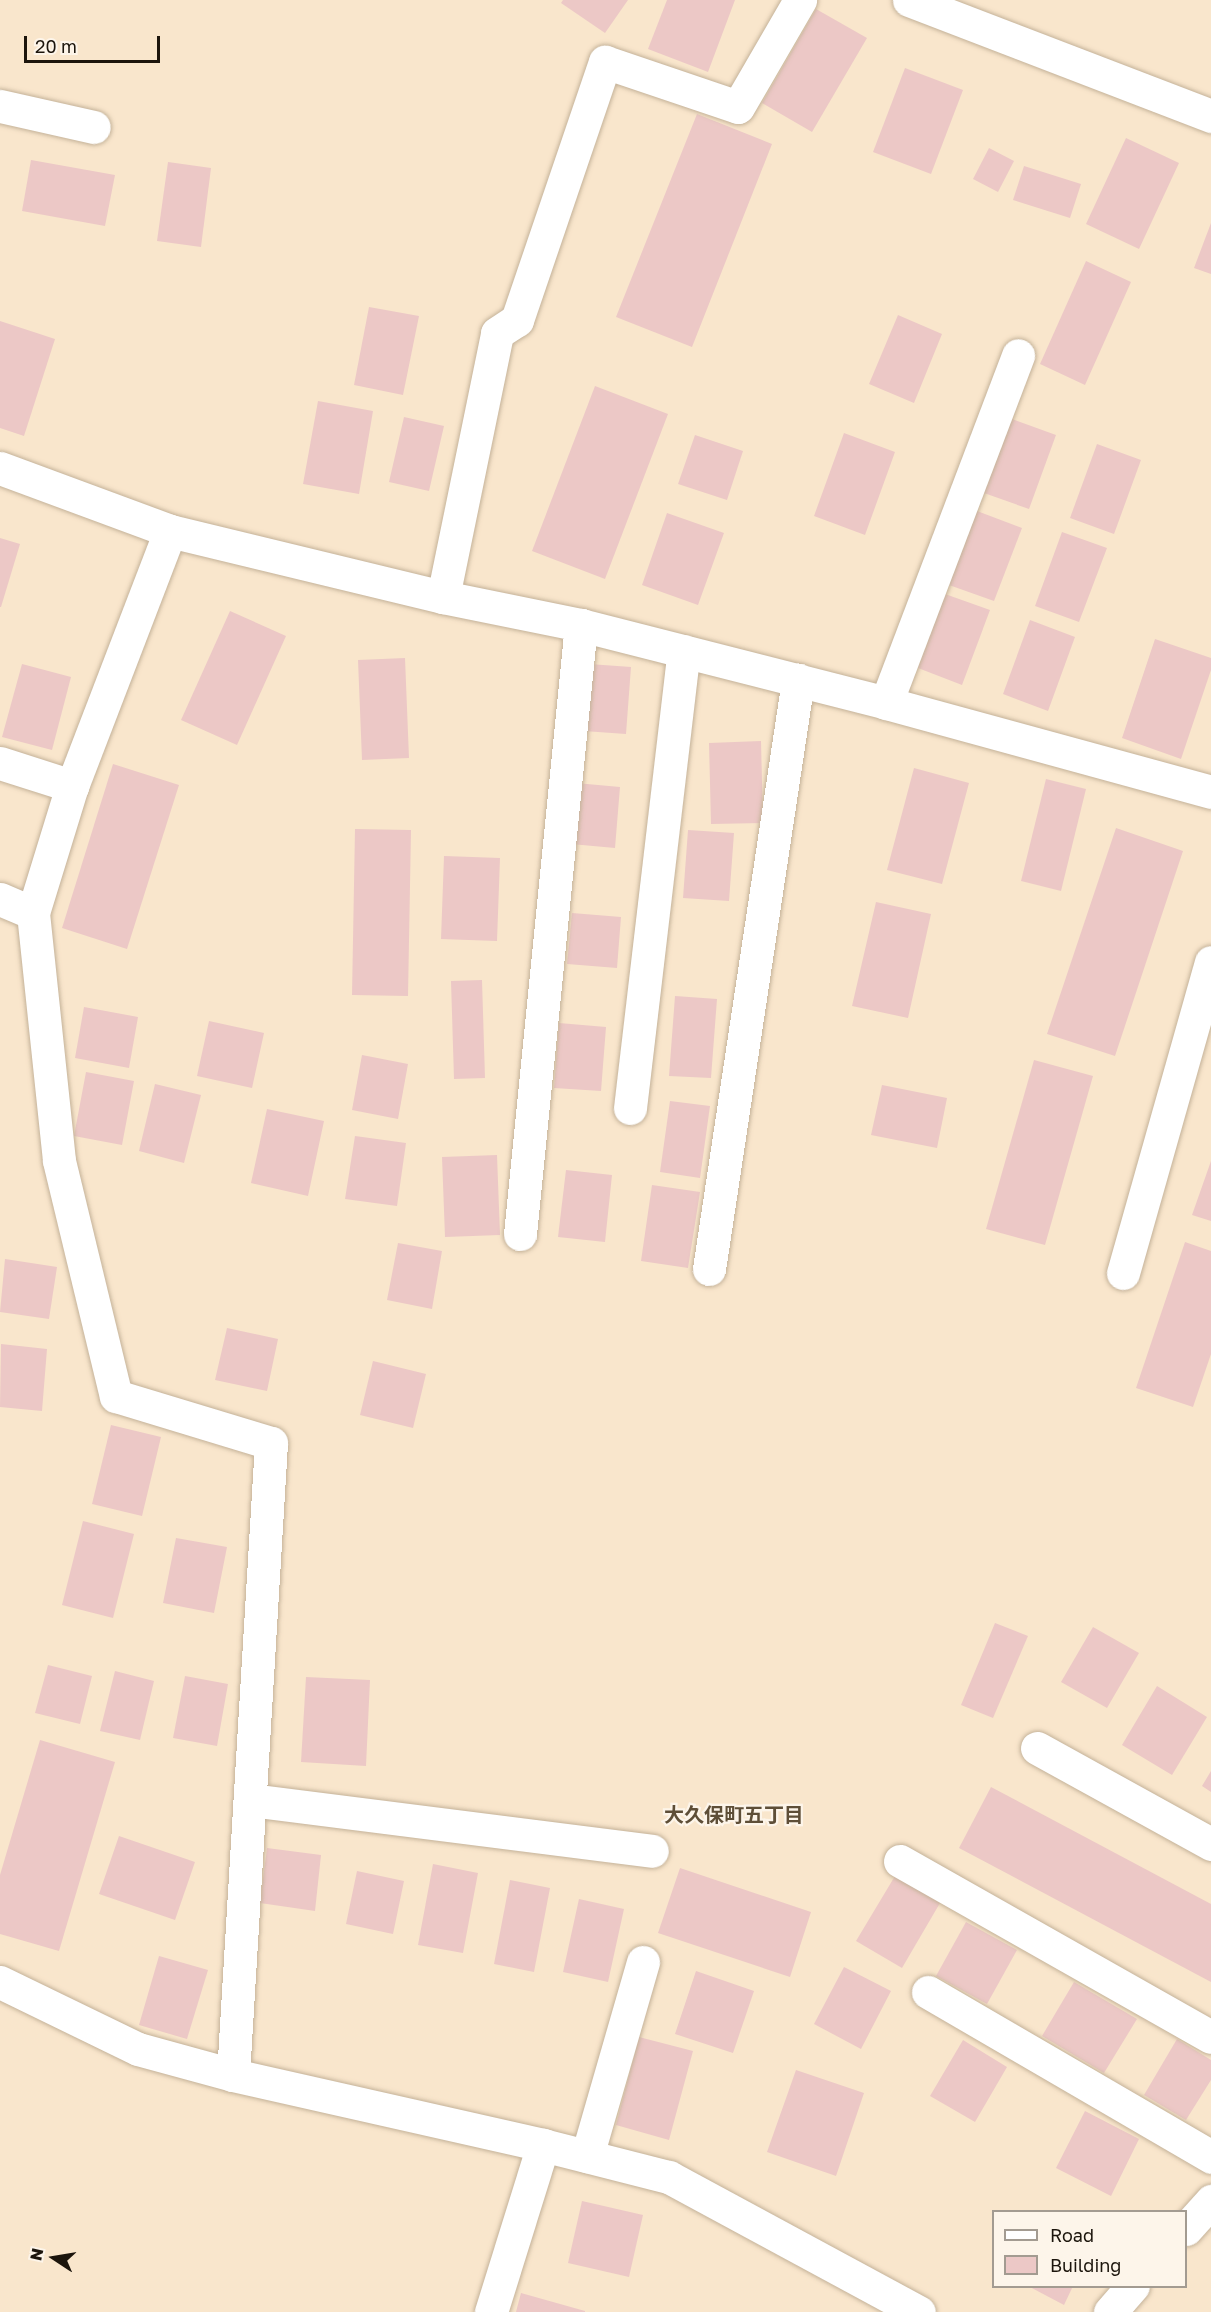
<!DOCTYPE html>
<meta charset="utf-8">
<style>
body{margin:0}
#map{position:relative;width:1211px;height:2312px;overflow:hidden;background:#f9e6cc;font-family:"Golos Text","Noto Sans JP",sans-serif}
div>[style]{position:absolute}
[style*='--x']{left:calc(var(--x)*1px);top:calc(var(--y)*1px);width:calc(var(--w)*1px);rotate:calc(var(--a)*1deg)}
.building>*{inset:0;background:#ecc8c6}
.roads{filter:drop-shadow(0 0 2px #c4b299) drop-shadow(0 0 2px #c4b299)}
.minor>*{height:33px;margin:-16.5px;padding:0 16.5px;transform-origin:16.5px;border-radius:16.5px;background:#fff}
span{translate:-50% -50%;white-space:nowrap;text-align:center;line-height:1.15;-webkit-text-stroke:4.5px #fdf5ea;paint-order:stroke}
.neighbourhood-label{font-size:20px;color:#5e4e37;font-weight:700}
.legend{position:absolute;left:992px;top:2210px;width:195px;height:78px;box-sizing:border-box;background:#fdf5ea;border:2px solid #a39b91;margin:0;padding:8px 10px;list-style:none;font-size:18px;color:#1c150c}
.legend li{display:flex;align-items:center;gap:12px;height:30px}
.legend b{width:30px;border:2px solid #a39b91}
.north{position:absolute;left:24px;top:2228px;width:60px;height:60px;-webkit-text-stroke:4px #fdf5ea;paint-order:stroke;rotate:282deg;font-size:16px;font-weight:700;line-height:24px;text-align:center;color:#1c150c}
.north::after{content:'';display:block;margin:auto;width:21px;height:27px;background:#1c150c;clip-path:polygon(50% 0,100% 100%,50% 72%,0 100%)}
.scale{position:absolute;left:24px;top:36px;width:136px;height:27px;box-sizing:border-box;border:3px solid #1c150c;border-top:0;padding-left:8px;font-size:18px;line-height:21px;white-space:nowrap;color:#1c150c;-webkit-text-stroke:4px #fdf5ea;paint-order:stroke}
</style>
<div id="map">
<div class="building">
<i style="clip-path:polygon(563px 0,628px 0,605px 33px,561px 3px)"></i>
<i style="clip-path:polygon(667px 0,735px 0,708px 72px,648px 49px)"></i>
<i style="clip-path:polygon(816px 9px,867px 38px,812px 132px,762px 103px)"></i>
<i style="clip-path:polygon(905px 68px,963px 90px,931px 174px,873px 152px)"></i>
<i style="clip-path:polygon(697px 114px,772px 144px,692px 347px,616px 317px)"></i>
<i style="clip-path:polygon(1126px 138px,1179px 163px,1139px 249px,1086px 224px)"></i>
<i style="clip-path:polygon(989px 148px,1014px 161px,998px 192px,973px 179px)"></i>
<i style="clip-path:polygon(31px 160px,115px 175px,105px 226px,22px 211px)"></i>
<i style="clip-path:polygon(168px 162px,211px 168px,201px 247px,157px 241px)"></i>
<i style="clip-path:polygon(1024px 166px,1081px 184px,1070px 218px,1013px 200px)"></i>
<i style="clip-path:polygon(1211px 223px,1211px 274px,1194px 268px)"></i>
<i style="clip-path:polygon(1086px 261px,1131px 282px,1085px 385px,1040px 364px)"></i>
<i style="clip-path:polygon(369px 307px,419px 316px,403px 395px,354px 385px)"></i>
<i style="clip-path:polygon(898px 315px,942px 334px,914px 403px,869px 384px)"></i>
<i style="clip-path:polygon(0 321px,55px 339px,24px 436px,0 428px)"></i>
<i style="clip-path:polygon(595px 386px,668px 414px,605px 579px,532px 551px)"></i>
<i style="clip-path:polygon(318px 401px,373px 411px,359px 494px,303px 484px)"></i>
<i style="clip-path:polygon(404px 417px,444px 426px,429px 491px,389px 482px)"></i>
<i style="clip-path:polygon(1012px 419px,1056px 435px,1029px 509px,984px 493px)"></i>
<i style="clip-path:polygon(844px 433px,895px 452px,865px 535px,814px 516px)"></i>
<i style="clip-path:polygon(695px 435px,743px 451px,727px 500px,678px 484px)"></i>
<i style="clip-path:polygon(1097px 444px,1141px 460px,1114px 534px,1070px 518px)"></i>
<i style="clip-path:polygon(977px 511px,1022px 528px,994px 601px,949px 585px)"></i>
<i style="clip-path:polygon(667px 513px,724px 533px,698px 605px,642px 585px)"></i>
<i style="clip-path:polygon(1062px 532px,1107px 548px,1079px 622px,1035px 606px)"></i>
<i style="clip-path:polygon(0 538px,20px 544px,1px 607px,0 607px)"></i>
<i style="clip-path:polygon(945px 594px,990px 610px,962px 685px,918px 668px)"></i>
<i style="clip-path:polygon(230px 611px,286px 636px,237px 745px,181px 720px)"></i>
<i style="clip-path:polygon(1030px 620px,1075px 637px,1048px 711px,1003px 694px)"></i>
<i style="clip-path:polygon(1155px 639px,1211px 658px,1211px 670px,1181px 759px,1122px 738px)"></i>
<i style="clip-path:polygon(405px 658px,409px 758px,362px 760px,358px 660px)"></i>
<i style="clip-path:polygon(22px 664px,71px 677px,52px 750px,2px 737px)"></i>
<i style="clip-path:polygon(589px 664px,631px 667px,626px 734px,584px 731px)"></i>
<i style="clip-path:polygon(761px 741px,763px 823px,711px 824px,709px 743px)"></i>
<i style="clip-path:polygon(113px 764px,179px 785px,127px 949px,62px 928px)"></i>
<i style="clip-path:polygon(914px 768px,969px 783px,942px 884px,887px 870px)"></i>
<i style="clip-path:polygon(1046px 779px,1086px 789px,1061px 891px,1021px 881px)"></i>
<i style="clip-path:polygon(576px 783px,620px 787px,615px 848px,571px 844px)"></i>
<i style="clip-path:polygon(1116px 828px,1183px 851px,1115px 1056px,1047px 1034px)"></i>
<i style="clip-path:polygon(355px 829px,411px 830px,408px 996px,352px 995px)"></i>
<i style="clip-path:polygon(688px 830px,734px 833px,729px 901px,683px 898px)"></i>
<i style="clip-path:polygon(444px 856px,500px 858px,497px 941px,441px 939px)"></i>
<i style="clip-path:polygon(876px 902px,931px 914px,908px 1018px,852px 1006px)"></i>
<i style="clip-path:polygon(572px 913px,621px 917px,617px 968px,567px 964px)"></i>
<i style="clip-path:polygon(482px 980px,485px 1078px,454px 1079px,451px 981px)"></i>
<i style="clip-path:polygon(675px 996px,717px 999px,711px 1078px,669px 1076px)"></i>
<i style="clip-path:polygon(84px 1007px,138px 1017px,129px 1068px,75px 1058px)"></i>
<i style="clip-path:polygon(209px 1021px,264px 1033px,252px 1088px,197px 1076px)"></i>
<i style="clip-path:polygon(559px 1023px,606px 1027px,601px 1091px,554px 1088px)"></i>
<i style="clip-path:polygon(362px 1055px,408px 1064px,398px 1119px,352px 1110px)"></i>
<i style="clip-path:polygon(1034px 1060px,1093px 1076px,1045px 1245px,986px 1229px)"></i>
<i style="clip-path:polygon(86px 1072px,134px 1081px,122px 1145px,74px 1136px)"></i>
<i style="clip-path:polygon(155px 1084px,201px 1095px,184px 1163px,139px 1151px)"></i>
<i style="clip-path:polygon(882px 1085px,947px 1098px,937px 1148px,871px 1135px)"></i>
<i style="clip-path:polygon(670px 1101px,710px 1106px,700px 1178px,660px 1172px)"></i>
<i style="clip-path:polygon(267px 1109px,324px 1121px,308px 1196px,251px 1183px)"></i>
<i style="clip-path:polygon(355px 1136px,406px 1143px,397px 1206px,345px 1199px)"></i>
<i style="clip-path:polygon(497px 1155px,500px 1235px,445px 1237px,442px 1157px)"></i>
<i style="clip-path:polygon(1211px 1161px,1211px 1221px,1192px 1215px)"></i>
<i style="clip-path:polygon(566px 1170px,612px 1175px,605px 1242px,558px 1237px)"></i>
<i style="clip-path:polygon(652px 1185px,700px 1192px,688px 1268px,641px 1261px)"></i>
<i style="clip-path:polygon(1185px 1242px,1211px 1251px,1211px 1354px,1193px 1407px,1136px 1388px)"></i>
<i style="clip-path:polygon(398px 1243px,442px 1251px,432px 1309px,387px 1300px)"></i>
<i style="clip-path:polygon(5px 1259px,57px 1267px,49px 1319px,0 1312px)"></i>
<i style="clip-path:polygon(227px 1328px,278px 1339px,267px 1391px,215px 1380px)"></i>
<i style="clip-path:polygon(1px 1344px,47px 1349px,42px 1411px,0 1407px)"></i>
<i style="clip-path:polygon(373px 1361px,426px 1374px,413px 1428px,360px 1415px)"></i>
<i style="clip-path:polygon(111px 1425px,161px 1437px,142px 1516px,92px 1504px)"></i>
<i style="clip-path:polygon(83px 1521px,134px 1534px,113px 1618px,62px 1605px)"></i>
<i style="clip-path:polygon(176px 1538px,227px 1547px,214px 1613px,163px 1603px)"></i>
<i style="clip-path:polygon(995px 1623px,1028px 1636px,993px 1718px,961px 1705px)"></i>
<i style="clip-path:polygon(1093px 1627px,1139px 1653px,1107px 1708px,1061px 1682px)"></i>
<i style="clip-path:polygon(48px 1665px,92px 1676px,80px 1724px,35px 1713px)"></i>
<i style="clip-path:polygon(115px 1671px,154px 1681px,140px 1740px,100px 1731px)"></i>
<i style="clip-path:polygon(185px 1676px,228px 1684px,217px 1746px,173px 1738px)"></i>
<i style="clip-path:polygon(306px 1677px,370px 1680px,366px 1766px,301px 1762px)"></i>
<i style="clip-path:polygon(1157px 1686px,1207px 1717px,1172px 1775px,1122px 1745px)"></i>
<i style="clip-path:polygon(40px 1740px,115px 1762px,59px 1951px,0 1934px,0 1875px)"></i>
<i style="clip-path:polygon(1211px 1771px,1211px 1792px,1202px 1786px)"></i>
<i style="clip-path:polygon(991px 1787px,1211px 1904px,1211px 1982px,959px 1848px)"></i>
<i style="clip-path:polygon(119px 1836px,195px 1862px,175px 1920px,99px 1894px)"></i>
<i style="clip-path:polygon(267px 1848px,321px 1855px,315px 1911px,260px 1903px)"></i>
<i style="clip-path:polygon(433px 1864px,478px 1873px,463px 1953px,418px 1945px)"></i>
<i style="clip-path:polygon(680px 1868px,811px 1912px,790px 1977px,658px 1933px)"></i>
<i style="clip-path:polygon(357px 1871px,404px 1881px,393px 1934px,346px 1924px)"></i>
<i style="clip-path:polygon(895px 1876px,940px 1903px,902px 1968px,856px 1941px)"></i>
<i style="clip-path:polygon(510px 1880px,550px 1888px,534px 1972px,494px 1964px)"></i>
<i style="clip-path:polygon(579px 1899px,624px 1909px,608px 1982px,563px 1972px)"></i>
<i style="clip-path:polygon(966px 1922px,1017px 1950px,987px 2004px,936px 1976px)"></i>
<i style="clip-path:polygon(159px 1956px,208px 1970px,187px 2039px,139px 2025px)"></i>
<i style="clip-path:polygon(844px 1967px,891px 1991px,861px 2049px,814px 2024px)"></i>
<i style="clip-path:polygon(696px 1971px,754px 1991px,733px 2053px,675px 2034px)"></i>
<i style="clip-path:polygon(1074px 1982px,1137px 2019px,1104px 2073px,1042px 2036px)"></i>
<i style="clip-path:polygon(639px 2037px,693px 2051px,669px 2140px,616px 2125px)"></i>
<i style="clip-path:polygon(1177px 2039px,1211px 2060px,1211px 2080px,1186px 2120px,1144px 2095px)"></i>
<i style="clip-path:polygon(963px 2040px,1007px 2067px,975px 2122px,930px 2096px)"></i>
<i style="clip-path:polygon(796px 2070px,864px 2093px,836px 2176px,767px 2152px)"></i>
<i style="clip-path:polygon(1085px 2111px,1139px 2139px,1111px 2196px,1056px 2168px)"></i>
<i style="clip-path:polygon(582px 2201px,643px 2215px,629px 2277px,568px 2263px)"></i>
<i style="clip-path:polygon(1028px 2286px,1073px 2286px,1064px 2305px)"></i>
<i style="clip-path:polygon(521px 2293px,585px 2311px,585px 2312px,516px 2312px)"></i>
</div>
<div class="roads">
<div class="minor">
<i style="--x:909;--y:0;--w:324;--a:21"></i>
<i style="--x:0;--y:106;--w:96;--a:12.6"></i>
<i style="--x:0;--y:468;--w:181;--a:20.3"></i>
<i style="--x:170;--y:531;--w:281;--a:13.6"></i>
<i style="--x:443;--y:597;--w:141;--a:11.5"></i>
<i style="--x:581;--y:625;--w:315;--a:14.3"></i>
<i style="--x:886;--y:703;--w:337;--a:15.3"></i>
<i style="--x:170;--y:531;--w:273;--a:111"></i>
<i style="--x:72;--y:786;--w:133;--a:107.1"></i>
<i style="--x:33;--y:913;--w:249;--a:84"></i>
<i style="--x:59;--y:1161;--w:242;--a:76.4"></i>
<i style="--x:116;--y:1396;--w:162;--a:16.9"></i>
<i style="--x:271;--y:1443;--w:633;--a:93.44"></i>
<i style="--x:443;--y:597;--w:269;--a:-78.4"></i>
<i style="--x:497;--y:333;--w:24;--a:-33"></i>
<i style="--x:517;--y:320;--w:273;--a:-71.2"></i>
<i style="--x:605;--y:62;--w:140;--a:18.7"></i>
<i style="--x:738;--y:107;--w:124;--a:-59.9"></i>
<i style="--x:886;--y:703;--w:372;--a:-69.2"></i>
<i style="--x:0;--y:763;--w:76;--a:17.7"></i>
<i style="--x:0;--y:899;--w:36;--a:23"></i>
<i style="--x:630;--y:1108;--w:460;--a:-83.3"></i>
<i style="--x:520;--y:1234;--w:612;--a:-84.28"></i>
<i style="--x:709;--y:1269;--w:596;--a:-81.41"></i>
<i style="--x:1123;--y:1273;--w:323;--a:-74.2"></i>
<i style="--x:1037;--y:1748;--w:199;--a:28.9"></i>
<i style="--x:250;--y:1800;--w:405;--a:7.2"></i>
<i style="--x:900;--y:1861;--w:357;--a:29.5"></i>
<i style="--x:0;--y:1982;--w:153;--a:25.9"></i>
<i style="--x:138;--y:2049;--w:98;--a:15.3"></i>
<i style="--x:233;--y:2075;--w:318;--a:12.7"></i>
<i style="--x:543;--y:2145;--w:130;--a:14.3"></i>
<i style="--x:669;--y:2177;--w:284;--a:28.4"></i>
<i style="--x:928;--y:1992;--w:328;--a:30.2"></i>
<i style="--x:587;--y:2156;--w:202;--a:-73.9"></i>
<i style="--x:1186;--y:2229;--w:38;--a:-48"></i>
<i style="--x:491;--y:2312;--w:175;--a:-72.7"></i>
<i style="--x:1110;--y:2312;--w:35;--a:-49"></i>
</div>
</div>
<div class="neighbourhood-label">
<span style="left:734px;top:1814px">大久保町五丁目</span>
</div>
<ul class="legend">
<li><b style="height:8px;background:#fff"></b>Road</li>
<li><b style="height:16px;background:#ecc8c6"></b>Building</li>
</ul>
<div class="north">N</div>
<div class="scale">20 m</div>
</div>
